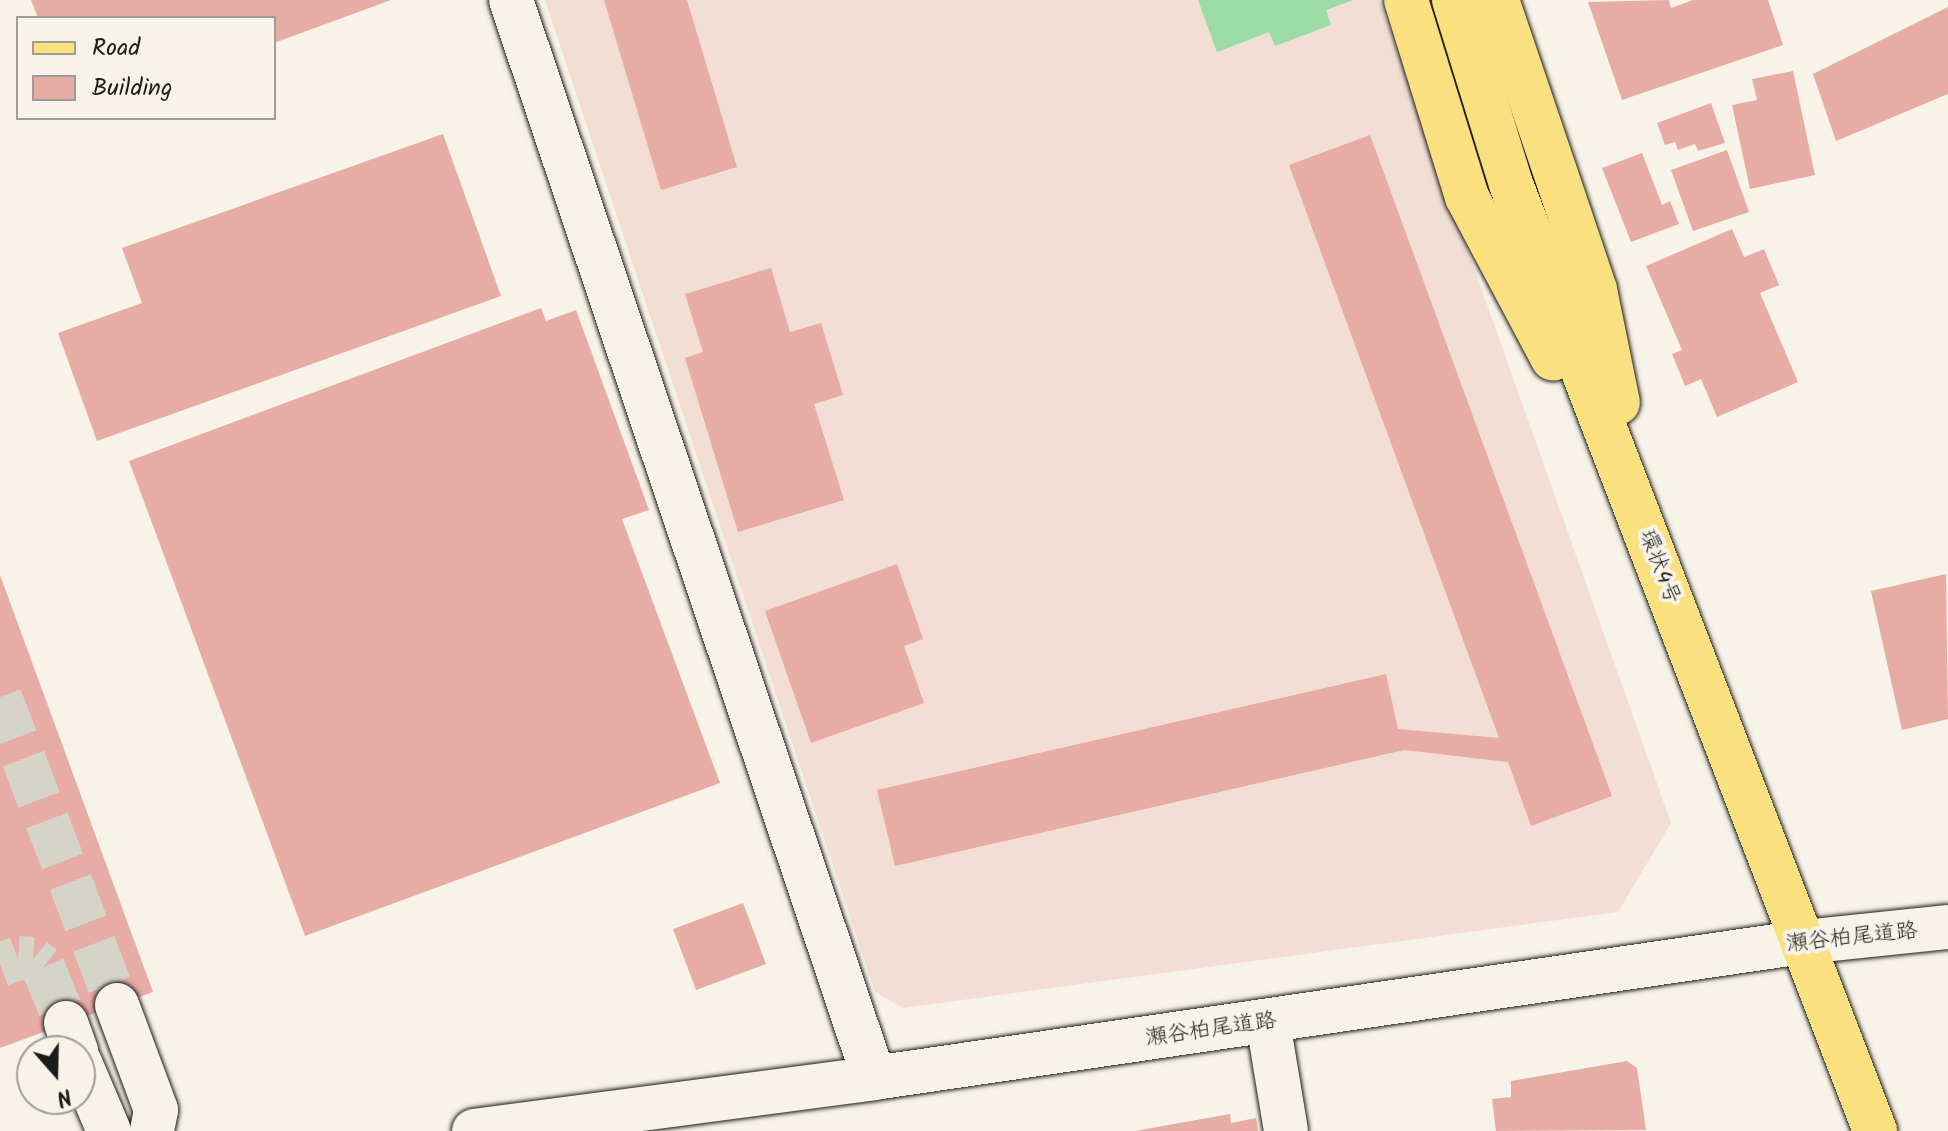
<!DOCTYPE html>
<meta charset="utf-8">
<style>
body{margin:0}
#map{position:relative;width:1948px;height:1131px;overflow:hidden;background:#f7f3e8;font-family:Kalam,"Klee One",sans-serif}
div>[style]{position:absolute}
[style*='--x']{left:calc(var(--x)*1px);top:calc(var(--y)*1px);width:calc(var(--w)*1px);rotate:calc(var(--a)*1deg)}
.built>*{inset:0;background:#f2ded4}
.green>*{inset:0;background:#9bdca6}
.building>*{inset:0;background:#e7aca4}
.minor-tunnel>*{height:44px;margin-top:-22px;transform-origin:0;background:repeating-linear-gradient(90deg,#d6d3c9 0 44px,transparent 0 66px)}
.roads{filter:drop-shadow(0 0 2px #1c1c1c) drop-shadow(0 0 2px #1c1c1c)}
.minor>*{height:44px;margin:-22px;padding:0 22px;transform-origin:22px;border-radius:22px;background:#f7f3e8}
.secondary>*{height:44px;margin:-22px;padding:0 22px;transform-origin:22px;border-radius:22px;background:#f7f3e8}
.primary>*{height:44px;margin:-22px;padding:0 22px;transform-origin:22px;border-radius:22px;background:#fbe080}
span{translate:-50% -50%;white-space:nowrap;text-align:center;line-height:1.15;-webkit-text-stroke:8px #f7f3e8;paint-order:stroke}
.street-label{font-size:22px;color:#1c1c1c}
.legend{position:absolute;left:16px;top:16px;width:260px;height:104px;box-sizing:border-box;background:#f7f3e8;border:2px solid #9f9d96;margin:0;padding:10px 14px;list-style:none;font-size:24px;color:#1c1c1c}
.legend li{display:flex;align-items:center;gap:16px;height:40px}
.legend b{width:40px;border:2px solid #9f9d96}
.north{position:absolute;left:16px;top:1035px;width:80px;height:80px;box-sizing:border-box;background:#f7f3e8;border:2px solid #9f9d96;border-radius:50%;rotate:160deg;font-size:22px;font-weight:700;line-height:32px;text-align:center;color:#1c1c1c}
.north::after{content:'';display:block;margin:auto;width:28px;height:36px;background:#1c1c1c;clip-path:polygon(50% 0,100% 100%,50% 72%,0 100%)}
</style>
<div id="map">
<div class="built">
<i style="clip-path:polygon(545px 0,1379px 0,1671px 823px,1618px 912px,903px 1008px,875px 992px)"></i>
</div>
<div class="green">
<i style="clip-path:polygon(1198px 0,1353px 0,1326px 10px,1331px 25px,1275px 46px,1269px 32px,1217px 52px)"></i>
</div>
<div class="building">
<i style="clip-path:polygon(31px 0,391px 0,274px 43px,274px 18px,38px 18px)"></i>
<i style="clip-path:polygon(604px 0,687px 0,737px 167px,661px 190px)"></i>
<i style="clip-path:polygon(1669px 0,1671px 8px,1693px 0,1768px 0,1783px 45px,1622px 100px,1588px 2px)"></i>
<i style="clip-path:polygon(1948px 7px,1948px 94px,1836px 141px,1813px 74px)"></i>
<i style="clip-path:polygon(1793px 71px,1815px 175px,1750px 189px,1732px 105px,1757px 100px,1752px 79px)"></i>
<i style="clip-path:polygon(1711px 103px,1725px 143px,1698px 151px,1695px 144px,1678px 150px,1675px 142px,1665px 145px,1657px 123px)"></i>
<i style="clip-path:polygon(443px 134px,501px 296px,97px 441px,58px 333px,142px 303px,122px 248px)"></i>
<i style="clip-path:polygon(1370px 135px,1612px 796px,1531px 826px,1508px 762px,1404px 750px,895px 866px,877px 790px,1386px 674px,1398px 729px,1499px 738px,1289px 165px)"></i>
<i style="clip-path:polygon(1727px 150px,1749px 212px,1693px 231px,1671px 170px)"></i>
<i style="clip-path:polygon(1642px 153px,1662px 205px,1670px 201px,1679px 224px,1631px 242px,1602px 168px)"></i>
<i style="clip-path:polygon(1732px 229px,1744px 257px,1764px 249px,1779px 285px,1760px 293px,1798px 382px,1717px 417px,1701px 379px,1685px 386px,1672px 354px,1682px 350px,1646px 266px)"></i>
<i style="clip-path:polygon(771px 268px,790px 332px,821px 323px,843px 395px,814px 404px,844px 500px,738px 532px,685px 358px,703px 352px,685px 294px)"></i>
<i style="clip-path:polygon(541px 308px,546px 321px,576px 310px,649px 510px,622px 519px,720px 783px,305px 936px,129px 461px)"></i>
<i style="clip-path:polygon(897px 564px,923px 639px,904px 646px,924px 703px,811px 743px,765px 611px)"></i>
<i style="clip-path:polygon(1946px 574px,1948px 719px,1902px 730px,1871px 591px)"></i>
<i style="clip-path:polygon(0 575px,153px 992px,0 1048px)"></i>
<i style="clip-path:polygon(743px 903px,766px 964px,696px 990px,673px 929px)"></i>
<i style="clip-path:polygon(1627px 1061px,1637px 1068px,1646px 1130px,1496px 1131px,1492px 1099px,1511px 1097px,1511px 1081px)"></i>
<i style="clip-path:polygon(1230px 1114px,1231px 1123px,1256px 1118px,1258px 1131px,1135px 1131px)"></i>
</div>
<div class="minor-tunnel">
<i style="--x:0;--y:697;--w:329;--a:69.2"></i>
<i style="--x:0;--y:965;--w:19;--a:-21"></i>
<i style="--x:18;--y:958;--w:15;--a:4"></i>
<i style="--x:33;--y:959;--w:13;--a:39"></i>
<i style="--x:43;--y:967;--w:61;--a:67.7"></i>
</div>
<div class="roads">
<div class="minor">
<i style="--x:511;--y:0;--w:1137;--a:71.39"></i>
<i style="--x:117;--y:1005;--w:112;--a:69.6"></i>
<i style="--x:156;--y:1110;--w:21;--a:101"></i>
<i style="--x:1268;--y:1022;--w:110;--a:80.6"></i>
<i style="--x:66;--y:1023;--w:30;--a:70"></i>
<i style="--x:80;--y:1063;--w:74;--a:66.9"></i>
</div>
<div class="secondary">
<i style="--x:474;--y:1131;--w:403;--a:-7.5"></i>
<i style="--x:874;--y:1078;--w:939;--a:-8.33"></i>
<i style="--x:1803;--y:942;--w:146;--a:-5.9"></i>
</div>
<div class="primary">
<i style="--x:1406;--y:0;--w:206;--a:72.8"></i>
<i style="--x:1467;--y:197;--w:183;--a:62"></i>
<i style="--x:1454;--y:0;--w:193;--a:72.8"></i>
<i style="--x:1511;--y:184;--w:1015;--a:68.97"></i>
<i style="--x:1497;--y:0;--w:306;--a:71.3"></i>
<i style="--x:1595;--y:290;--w:115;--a:78.5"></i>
</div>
</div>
<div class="street-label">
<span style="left:1659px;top:567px;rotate:69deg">環状4号</span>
<span style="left:1852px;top:938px;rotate:-6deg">瀬谷柏尾道路</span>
<span style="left:1211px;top:1030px;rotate:-8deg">瀬谷柏尾道路</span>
</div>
<ul class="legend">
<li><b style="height:10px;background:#fbe080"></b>Road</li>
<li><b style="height:22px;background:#e7aca4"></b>Building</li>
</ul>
<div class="north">N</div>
</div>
